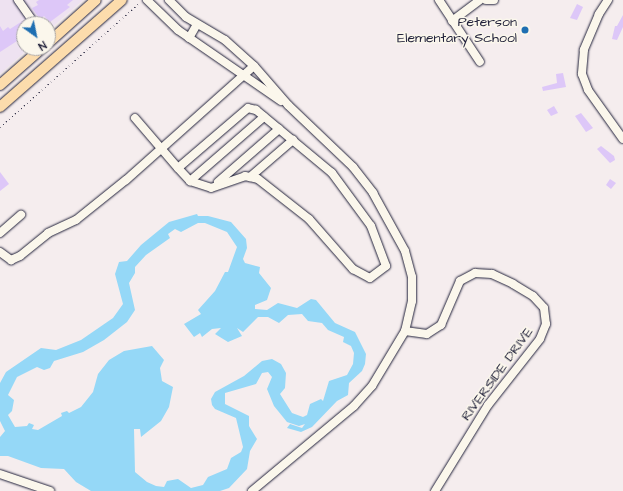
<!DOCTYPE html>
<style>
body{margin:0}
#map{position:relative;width:623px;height:491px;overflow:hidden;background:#f5edee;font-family:"Architects Daughter",sans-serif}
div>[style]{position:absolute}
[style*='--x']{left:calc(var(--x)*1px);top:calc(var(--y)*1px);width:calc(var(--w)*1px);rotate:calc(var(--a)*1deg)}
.built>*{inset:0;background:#eee2f1}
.water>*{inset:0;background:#95d8f7}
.building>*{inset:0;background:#ddc7f8}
.path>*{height:1px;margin-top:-0.5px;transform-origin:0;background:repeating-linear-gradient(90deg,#22223b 0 1px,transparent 0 4px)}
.roads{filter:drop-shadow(0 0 1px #22223b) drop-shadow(0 0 1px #22223b)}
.minor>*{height:8px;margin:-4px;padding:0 4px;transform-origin:4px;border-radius:4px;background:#fbf7ec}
.major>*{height:10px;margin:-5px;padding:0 5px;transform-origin:5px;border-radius:5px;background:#fcdcac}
.dots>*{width:11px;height:11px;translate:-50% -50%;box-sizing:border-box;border:2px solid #fbf7ec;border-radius:50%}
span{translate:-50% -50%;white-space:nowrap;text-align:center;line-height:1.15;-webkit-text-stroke:3px #fbf7ec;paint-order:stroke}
.poi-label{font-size:14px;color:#22223b}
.right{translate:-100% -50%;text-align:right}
.street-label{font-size:14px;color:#22223b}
.north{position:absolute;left:16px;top:16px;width:40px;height:40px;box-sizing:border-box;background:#fbf7ec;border:1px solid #a4a2a5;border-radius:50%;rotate:147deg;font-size:11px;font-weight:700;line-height:16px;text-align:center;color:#22223b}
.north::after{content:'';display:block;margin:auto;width:14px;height:18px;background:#1f6fb2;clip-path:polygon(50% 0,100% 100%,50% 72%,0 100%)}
</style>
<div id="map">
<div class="built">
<i style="clip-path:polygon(0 0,83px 0,48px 31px,48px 24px,24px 24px,24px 48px,29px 48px,0 74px)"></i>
</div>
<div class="water">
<i style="clip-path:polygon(evenodd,197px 214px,198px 216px,208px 216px,231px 222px,246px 239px,247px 248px,243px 259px,245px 263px,260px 267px,259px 273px,271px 288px,267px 300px,255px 305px,255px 309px,267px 310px,278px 303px,297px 308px,311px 299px,316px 300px,335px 323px,355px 332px,366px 354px,365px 364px,362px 371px,349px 383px,348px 395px,337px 401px,312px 427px,301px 432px,287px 428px,290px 424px,302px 428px,305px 424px,299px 426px,287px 422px,274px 406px,267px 389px,272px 377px,268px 372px,262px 373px,256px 384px,225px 393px,225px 404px,249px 416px,249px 426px,257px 439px,250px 451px,247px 469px,229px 488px,220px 491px,91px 491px,76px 482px,64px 469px,41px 468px,8px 456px,0 456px,0 437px,5px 431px,0 421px,0 383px,6px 372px,41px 348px,56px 350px,81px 340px,113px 318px,123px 304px,115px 274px,119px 262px,127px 261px,141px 245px,169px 222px,197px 214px,198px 223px,205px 223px,227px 232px,237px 247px,228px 272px,225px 272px,215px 291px,198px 310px,201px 314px,184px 324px,194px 337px,200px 333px,202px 337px,212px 329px,221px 328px,215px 334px,228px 342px,242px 336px,237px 328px,243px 332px,258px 317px,268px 317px,279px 323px,288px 315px,302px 314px,308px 321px,322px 323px,328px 330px,344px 337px,343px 342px,351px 346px,354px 353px,353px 364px,347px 375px,329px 381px,323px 401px,321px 399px,310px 404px,307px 415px,303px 417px,292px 413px,280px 394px,285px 388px,286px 373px,281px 364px,272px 359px,262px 361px,244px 376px,215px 392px,211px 399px,212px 405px,215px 409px,236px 418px,243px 447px,241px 452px,231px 458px,227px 469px,208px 477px,203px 485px,191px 488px,178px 479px,167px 481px,164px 487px,156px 486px,147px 482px,135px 472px,134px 429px,140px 429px,141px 437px,161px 421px,169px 407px,173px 387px,162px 381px,160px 368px,164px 360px,152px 346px,124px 351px,109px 360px,98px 374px,93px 392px,81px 407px,69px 413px,67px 411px,61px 413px,62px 416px,38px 430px,32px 429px,34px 425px,29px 423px,27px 426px,15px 427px,8px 415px,12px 411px,14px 400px,8px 395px,17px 377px,37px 367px,44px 370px,50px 368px,54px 361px,83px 352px,104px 340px,127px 322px,135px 310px,129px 283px,135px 273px,135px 267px,146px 255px,170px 238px,168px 234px,175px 229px,181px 232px,198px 223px)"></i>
</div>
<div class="building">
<i style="clip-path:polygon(39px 0,73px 0,67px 5px,70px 7px,50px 22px,44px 16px,40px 19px,32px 8px,38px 5px,36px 2px)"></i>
<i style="clip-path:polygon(577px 4px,583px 7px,577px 20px,570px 18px)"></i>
<i style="clip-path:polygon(623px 15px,623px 27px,617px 40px,612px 39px,615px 26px,617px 26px)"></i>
<i style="clip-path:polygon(24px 20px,24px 50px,17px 41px,0 52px,0 26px,3px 31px,8px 27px,10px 29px)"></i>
<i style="clip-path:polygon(563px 73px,566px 87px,543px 91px,542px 87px,557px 83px,556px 74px)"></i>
<i style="clip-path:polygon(554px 106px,558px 113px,551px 116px,547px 110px)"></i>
<i style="clip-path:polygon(581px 113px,593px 128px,586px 132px,575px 116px)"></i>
<i style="clip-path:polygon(601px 146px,614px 156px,615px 160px,610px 163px,597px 149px)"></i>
<i style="clip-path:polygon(0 172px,9px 184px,0 191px)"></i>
<i style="clip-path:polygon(610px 179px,616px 183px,611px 189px,606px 185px)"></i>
</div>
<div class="path">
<i style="--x:0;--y:127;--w:186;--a:-41.7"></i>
</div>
<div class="roads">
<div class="minor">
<i style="--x:18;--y:0;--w:29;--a:55"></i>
<i style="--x:147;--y:0;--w:43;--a:44.1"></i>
<i style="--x:178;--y:30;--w:125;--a:34.6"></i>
<i style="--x:169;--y:0;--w:24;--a:45"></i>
<i style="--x:186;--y:17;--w:45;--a:30.5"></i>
<i style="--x:225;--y:40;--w:39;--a:42"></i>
<i style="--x:254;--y:66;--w:52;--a:48.9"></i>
<i style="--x:288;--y:105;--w:90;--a:43.6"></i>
<i style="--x:353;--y:167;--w:33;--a:52"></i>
<i style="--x:373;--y:193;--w:66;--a:61.1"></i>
<i style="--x:405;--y:251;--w:27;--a:75"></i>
<i style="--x:412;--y:277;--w:24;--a:90"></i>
<i style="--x:412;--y:301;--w:31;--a:103"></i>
<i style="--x:405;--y:331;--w:22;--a:8"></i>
<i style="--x:427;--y:334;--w:17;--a:-33"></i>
<i style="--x:441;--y:325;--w:48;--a:-66.6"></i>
<i style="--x:460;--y:281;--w:17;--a:-28"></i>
<i style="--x:475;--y:273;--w:17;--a:3"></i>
<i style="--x:492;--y:274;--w:23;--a:25"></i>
<i style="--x:513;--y:284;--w:23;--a:31"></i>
<i style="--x:533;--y:296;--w:16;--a:47"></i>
<i style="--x:544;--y:308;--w:16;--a:83"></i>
<i style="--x:546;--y:324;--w:16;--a:112"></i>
<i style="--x:540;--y:339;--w:84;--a:128.2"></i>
<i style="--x:488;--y:405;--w:101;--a:121.6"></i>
<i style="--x:439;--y:0;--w:74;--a:56.5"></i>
<i style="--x:486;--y:0;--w:8;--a:0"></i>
<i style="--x:608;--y:0;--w:17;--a:123"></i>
<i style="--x:599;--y:14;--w:39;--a:113"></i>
<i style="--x:584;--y:50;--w:24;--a:95"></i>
<i style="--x:582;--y:74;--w:17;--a:69"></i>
<i style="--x:588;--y:90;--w:60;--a:54.5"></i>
<i style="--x:452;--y:21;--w:35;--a:-37"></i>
<i style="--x:189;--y:38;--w:16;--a:-60"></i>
<i style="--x:135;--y:118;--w:66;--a:49.3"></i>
<i style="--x:178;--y:168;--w:18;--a:47"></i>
<i style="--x:190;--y:181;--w:22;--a:18"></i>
<i style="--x:211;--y:188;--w:36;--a:-19"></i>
<i style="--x:245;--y:176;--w:13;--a:13"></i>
<i style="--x:258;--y:179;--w:65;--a:38.1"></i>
<i style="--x:309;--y:219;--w:67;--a:48.7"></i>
<i style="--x:353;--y:269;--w:19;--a:28"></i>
<i style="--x:370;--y:278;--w:20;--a:-37"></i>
<i style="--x:386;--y:266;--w:43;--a:-110.6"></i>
<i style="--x:371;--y:226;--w:66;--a:-126.3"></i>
<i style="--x:332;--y:173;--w:99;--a:-140.3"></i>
<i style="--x:256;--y:110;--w:8;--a:-166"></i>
<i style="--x:248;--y:108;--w:92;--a:139.4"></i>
<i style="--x:250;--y:177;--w:57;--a:-40.7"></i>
<i style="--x:190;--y:181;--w:98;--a:-40.9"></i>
<i style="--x:218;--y:182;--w:81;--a:-41"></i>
<i style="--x:0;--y:233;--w:28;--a:-41"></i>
<i style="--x:0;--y:252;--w:14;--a:36"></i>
<i style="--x:11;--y:260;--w:10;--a:-24"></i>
<i style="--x:20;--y:256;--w:36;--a:-39"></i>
<i style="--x:48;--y:233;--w:31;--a:-25"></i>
<i style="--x:76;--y:220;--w:64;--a:-38.7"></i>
<i style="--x:126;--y:180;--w:171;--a:-41.7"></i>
<i style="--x:0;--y:474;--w:53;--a:18.8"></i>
<i style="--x:252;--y:491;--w:133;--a:-39.8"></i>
<i style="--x:354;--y:406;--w:27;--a:-48"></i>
<i style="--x:372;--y:386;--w:64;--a:-59"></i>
</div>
<div class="major">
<i style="--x:48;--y:43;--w:64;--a:-41.9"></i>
<i style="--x:0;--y:85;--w:56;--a:-41.4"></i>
<i style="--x:0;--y:107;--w:162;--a:-41.3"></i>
</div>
</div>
<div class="dots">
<i style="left:525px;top:30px;background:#1f6fb2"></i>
</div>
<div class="poi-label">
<span class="right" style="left:517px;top:30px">Peterson<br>Elementary School</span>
</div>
<div class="street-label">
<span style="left:497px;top:374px;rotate:-54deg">RIVERSIDE DRIVE</span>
</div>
<div class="north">N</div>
</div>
